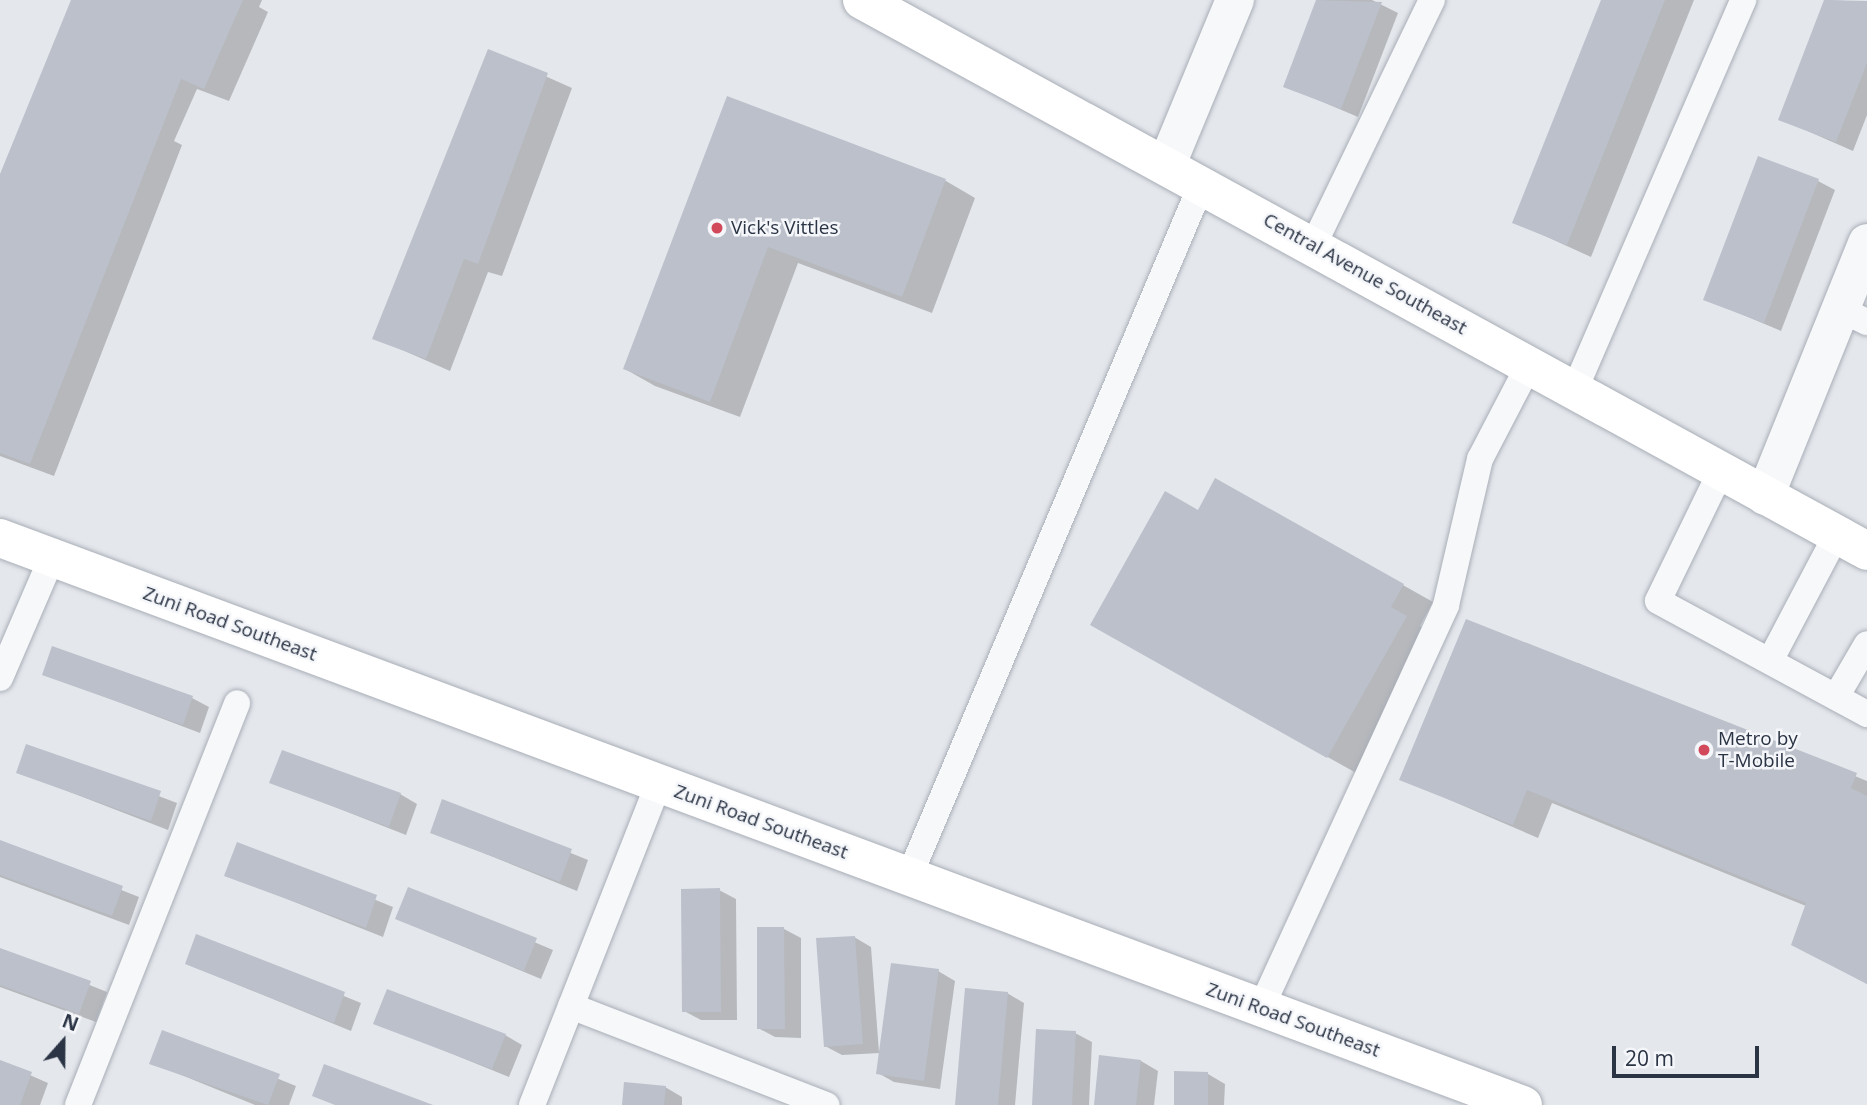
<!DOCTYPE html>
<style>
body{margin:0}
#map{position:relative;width:1867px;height:1105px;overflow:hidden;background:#e4e7ec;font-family:"Open Sans",sans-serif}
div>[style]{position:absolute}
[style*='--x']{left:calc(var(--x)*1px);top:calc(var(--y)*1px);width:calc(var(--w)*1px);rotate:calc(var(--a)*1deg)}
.shadow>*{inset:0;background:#0003}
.building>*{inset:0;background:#bbc0ca}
.roads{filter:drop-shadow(0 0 2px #a9aeb7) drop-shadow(0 0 2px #a9aeb7)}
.lane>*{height:26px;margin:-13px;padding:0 13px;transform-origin:13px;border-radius:13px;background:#f7f8fa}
.street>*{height:38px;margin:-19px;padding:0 19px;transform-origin:19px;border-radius:19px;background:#f7f8fa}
.secondary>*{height:38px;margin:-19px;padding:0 19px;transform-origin:19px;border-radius:19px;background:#fff}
.primary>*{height:38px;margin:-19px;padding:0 19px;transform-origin:19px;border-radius:19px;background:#fff}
.dots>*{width:19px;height:19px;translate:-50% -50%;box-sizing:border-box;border:4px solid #f4f6f9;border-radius:50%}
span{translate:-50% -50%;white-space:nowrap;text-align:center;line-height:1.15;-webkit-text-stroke:5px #f4f6f9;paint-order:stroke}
.poi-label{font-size:19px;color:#2b3445}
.left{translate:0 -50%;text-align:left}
.street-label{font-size:19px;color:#2b3445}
.north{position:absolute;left:28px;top:1007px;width:70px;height:70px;-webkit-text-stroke:5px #f4f6f9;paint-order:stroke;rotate:21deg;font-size:19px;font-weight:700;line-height:28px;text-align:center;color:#2b3445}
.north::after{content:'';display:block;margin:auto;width:24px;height:32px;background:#2b3445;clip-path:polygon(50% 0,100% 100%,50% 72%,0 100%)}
.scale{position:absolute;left:1612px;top:1046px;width:147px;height:32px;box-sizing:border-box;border:4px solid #2b3445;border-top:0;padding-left:9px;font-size:21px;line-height:24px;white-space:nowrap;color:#2b3445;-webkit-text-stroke:5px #f4f6f9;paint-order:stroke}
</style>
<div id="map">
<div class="shadow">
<i style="clip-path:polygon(72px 0,262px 0,259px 7px,268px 12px,229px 101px,197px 89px,174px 141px,182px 145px,54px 476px,0 456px,0 179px)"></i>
<i style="clip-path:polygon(1318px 0,1372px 0,1398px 13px,1358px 117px,1285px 86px)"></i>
<i style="clip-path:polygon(1603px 0,1694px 0,1591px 257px,1514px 222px)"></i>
<i style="clip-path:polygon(1826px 0,1867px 2px,1867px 115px,1853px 151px,1780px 119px)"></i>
<i style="clip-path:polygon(489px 51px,572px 88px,502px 276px,488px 272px,450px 371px,375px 338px)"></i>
<i style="clip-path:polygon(728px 98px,946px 181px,975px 198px,932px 313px,798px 263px,740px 417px,655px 386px,625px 369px)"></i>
<i style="clip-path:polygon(1818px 181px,1835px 190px,1781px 331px,1705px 299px)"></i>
<i style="clip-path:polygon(1216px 480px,1433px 602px,1420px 626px,1436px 635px,1358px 774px,1122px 642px)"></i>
<i style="clip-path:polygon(1578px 663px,1867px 781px,1867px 984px,1794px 944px,1806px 906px,1552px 803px,1538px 838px,1401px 779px)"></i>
<i style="clip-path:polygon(45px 674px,192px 698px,209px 707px,200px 733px)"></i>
<i style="clip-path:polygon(27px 746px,177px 803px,168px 830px,18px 772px)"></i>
<i style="clip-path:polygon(271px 782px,400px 794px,417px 804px,406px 835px)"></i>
<i style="clip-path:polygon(443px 801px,588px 860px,577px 891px,432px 832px)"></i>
<i style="clip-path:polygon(0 842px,139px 897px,129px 925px,0 877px)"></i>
<i style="clip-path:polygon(238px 844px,393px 907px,383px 937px,226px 875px)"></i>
<i style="clip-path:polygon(409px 889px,553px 950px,541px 979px,397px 919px)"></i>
<i style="clip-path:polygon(719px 890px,736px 899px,737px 1020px,701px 1020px,684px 1011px)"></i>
<i style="clip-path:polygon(784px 929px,801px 938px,801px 1038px,775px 1037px,758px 1028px)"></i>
<i style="clip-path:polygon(197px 936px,361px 1003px,351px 1031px,187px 964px)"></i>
<i style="clip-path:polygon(854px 937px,871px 947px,879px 1052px,938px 971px,955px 981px,940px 1089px,894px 1082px,878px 1073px,880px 1053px,842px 1055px,825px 1046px)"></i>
<i style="clip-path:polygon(0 949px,107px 992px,96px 1022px,0 987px)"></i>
<i style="clip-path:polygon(1007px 993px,1024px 1003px,1015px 1105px,957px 1105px)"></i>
<i style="clip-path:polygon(376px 1023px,505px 1035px,522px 1045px,509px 1077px)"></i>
<i style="clip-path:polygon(163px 1032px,296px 1086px,289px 1105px,255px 1105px,152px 1063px)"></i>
<i style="clip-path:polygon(1075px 1033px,1092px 1042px,1089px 1105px,1034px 1105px)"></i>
<i style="clip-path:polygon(1100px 1057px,1141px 1061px,1158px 1071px,1154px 1105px,1095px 1105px)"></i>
<i style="clip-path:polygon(0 1062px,48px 1083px,40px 1105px,0 1105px)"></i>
<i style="clip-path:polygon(1208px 1074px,1225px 1084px,1224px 1105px,1176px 1105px)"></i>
<i style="clip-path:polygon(665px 1087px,682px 1097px,682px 1105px,624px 1105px)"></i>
</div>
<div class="building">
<i style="clip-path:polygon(71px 0,243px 0,204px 89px,181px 79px,30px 464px,0 453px,0 174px)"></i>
<i style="clip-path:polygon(1316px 0,1382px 2px,1341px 109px,1283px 87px)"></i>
<i style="clip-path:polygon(1601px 0,1665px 0,1567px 245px,1512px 223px)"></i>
<i style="clip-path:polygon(1824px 0,1867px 1px,1867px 63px,1836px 142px,1778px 120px)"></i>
<i style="clip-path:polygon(488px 49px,548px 73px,478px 264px,464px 259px,426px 359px,372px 339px)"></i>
<i style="clip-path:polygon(727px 96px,946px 179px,902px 297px,768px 247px,710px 402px,623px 369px)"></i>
<i style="clip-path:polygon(1758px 156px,1819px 179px,1764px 323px,1703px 300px)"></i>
<i style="clip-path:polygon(1215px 478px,1404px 584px,1391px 607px,1407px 616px,1327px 758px,1090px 625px,1165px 491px,1198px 510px)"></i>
<i style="clip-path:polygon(1466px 619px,1857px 773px,1851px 788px,1867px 796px,1867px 984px,1791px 945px,1806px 903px,1527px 790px,1513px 825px,1399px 780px)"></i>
<i style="clip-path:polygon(52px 646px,193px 696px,183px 725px,42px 675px)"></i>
<i style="clip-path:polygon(26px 744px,161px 791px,151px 821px,16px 773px)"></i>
<i style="clip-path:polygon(282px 750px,401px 793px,389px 827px,269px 783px)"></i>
<i style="clip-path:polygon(442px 799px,572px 849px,560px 882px,430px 833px)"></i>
<i style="clip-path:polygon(0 840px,123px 886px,112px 916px,0 875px)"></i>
<i style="clip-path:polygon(237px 842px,377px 895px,366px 928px,224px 876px)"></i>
<i style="clip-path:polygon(408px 887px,537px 938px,524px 971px,395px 919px)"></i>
<i style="clip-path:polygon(720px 888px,721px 1012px,682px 1012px,681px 889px)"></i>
<i style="clip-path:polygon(757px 927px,784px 927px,785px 1029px,757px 1029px)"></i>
<i style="clip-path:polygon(196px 934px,345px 992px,334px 1023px,185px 964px)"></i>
<i style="clip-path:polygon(855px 936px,863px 1044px,824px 1047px,816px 938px)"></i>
<i style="clip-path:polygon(0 948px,91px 981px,79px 1014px,0 985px)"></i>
<i style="clip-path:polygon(891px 963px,939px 969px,924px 1081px,876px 1074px)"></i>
<i style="clip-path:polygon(965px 988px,1008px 992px,998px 1105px,955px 1105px)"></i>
<i style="clip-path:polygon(387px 989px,506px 1034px,492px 1069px,373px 1024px)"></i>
<i style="clip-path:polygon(1036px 1029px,1076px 1031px,1072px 1105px,1032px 1105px)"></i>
<i style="clip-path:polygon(162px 1030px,280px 1074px,268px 1105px,149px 1064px)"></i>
<i style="clip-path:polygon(1099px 1055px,1141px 1060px,1136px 1105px,1094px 1105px)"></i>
<i style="clip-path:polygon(0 1060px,32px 1072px,20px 1105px,0 1105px)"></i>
<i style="clip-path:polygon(324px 1064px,433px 1105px,335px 1105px,312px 1096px)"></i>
<i style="clip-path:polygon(1174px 1071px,1208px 1072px,1208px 1105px,1174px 1105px)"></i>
<i style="clip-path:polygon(624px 1082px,666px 1086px,664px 1105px,622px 1105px)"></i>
</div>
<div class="roads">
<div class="lane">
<i style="--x:1314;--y:244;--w:271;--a:-64.2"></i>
<i style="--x:1840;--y:309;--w:30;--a:26"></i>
<i style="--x:1575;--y:389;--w:424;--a:-66.6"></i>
<i style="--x:1721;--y:471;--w:144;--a:115.9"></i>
<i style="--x:1658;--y:601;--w:238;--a:28.4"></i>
<i style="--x:1770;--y:661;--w:144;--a:-62.2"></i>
<i style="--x:0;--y:678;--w:132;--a:-66.7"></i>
<i style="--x:1836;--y:697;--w:61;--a:-59.7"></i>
<i style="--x:909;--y:877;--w:753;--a:-67.11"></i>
<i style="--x:571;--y:1006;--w:274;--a:21.2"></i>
<i style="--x:1261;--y:1008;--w:443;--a:-65.3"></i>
<i style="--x:1446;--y:605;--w:150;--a:-76.9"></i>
<i style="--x:1480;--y:459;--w:106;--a:-62.5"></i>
<i style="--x:78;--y:1105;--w:432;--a:-68.4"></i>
<i style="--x:532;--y:1105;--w:346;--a:-68.5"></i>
</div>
<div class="street">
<i style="--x:1167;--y:164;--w:178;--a:-67.5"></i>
<i style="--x:1765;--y:496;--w:273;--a:-68"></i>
</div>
<div class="secondary">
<i style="--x:0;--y:538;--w:1625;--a:20.42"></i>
</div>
<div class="primary">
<i style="--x:862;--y:0;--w:1146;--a:28.73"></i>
</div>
</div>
<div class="dots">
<i style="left:717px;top:228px;background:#d1495b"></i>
<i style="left:1704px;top:750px;background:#d1495b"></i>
</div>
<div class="poi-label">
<span class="left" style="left:731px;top:228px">Vick's Vittles</span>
<span class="left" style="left:1718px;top:750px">Metro by<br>T-Mobile</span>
</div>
<div class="street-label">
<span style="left:1365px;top:274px;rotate:29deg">Central Avenue Southeast</span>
<span style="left:230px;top:624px;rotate:20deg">Zuni Road Southeast</span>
<span style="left:761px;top:822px;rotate:20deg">Zuni Road Southeast</span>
<span style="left:1293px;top:1020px;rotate:20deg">Zuni Road Southeast</span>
</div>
<div class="north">N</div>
<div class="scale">20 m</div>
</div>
